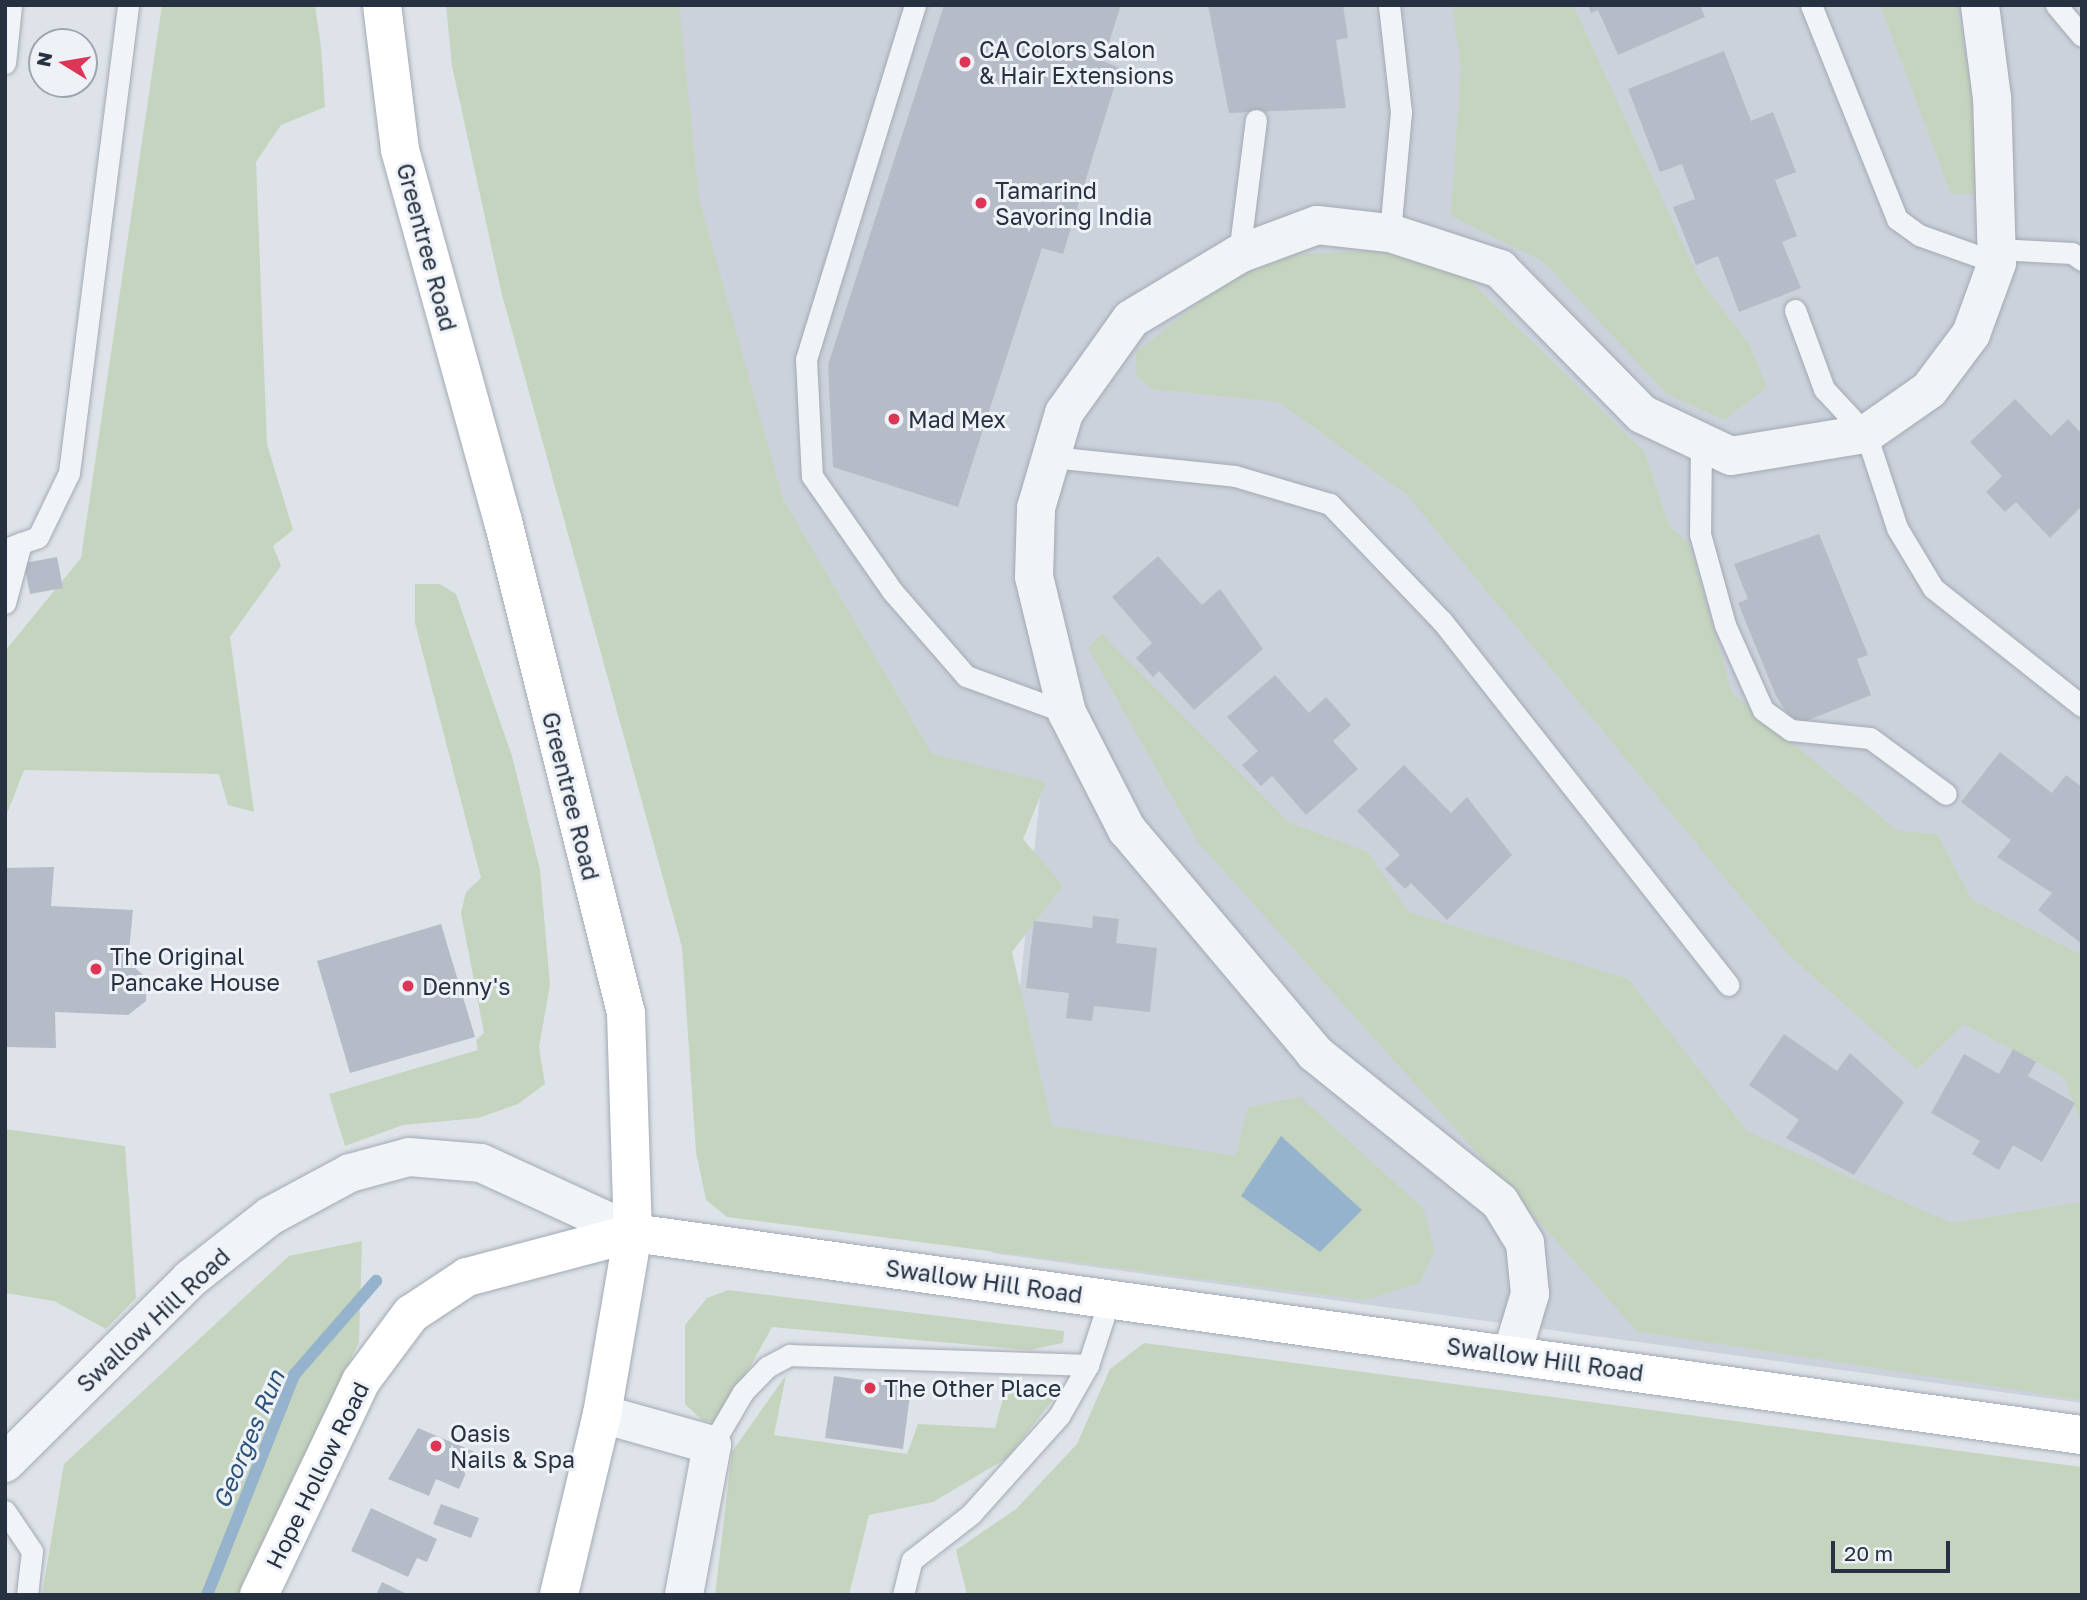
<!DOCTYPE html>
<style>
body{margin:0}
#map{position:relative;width:2087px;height:1600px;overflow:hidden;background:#dee3e9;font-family:"Golos Text",sans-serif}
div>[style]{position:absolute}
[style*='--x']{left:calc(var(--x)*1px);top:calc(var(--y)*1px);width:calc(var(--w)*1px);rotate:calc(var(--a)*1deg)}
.built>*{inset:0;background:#ccd2dc}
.green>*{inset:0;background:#c5d4be}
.water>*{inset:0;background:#95b3cd}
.stream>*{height:12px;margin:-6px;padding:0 6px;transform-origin:6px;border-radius:6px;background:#95b3cd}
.building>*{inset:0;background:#b5bcc7}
.roads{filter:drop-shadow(0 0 2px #a3aab4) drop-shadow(0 0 2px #a3aab4)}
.lane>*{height:21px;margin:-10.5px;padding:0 10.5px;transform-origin:10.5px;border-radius:10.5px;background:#f1f4f7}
.street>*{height:38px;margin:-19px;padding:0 19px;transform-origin:19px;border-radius:19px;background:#f1f4f7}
.secondary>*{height:38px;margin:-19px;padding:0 19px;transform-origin:19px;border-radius:19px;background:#fff}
.primary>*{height:38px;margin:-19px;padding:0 19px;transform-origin:19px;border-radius:19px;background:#fff}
.dots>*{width:19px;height:19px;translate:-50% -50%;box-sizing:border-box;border:4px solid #eef2f7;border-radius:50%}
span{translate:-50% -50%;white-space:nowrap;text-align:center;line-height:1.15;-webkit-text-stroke:6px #eef2f7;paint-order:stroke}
.poi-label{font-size:23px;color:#263142}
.left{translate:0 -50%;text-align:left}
.street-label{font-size:23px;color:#263142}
.water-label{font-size:24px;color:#2b527a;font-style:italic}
.frame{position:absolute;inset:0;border:7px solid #263142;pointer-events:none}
.north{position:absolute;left:28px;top:28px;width:70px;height:70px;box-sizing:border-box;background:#eef2f7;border:2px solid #9ea5af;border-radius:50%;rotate:281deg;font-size:19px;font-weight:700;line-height:28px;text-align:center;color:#263142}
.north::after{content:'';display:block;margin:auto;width:24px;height:32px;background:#dc3555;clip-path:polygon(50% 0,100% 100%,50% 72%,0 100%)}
.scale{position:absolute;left:1831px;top:1541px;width:119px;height:32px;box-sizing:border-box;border:4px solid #263142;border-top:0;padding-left:9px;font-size:21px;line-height:24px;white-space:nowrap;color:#263142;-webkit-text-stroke:5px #eef2f7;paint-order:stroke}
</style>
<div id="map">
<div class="built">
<i style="clip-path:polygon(606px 5px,2082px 5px,2082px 1403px,992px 1253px,1040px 796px,889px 787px,751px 564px)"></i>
</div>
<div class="green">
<i style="clip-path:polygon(162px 5px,315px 5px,321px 47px,325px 107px,281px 125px,256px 162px,267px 444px,293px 530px,273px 546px,281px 566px,230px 637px,254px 812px,228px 805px,219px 774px,24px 770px,5px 819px,5px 651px,81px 558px)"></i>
<i style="clip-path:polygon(446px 5px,679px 5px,699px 199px,783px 499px,932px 754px,1046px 782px,1023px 839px,1063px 886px,1012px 952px,1052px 1126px,1236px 1156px,1248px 1107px,1300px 1097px,1424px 1209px,1435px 1251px,1419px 1283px,1365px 1300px,727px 1217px,706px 1200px,696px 1152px,682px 947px,501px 291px,452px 66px)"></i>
<i style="clip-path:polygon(1452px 5px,1573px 5px,1699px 279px,1749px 344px,1767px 387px,1724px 420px,1667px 394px,1543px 261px,1451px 216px,1461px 67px)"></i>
<i style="clip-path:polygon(1880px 5px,1957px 5px,1988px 194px,1951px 194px)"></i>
<i style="clip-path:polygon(1378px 251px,1465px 276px,1645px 453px,1669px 526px,1689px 543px,1732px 693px,1898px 831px,1937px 834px,1972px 900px,2082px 955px,2082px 1126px,2064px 1077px,1964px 1024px,1917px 1069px,1788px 954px,1406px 494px,1279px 402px,1152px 389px,1136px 375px,1136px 352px,1224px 283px,1295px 254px)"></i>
<i style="clip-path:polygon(415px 584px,440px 584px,456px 594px,512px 756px,540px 870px,550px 985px,539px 1047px,545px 1084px,518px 1104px,478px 1118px,403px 1125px,345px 1146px,329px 1094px,478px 1050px,476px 1040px,484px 1033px,461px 913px,466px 892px,481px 878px,415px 623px)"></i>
<i style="clip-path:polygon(1102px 634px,1288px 822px,1368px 852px,1408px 912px,1628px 979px,1747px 1131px,1951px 1223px,2082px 1202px,2082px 1400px,1637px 1331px,1197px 841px,1088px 648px)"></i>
<i style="clip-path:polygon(5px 1129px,125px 1146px,136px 1298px,106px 1329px,54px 1301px,5px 1293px)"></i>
<i style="clip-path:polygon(362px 1241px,359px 1342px,239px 1595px,42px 1595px,64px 1464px,289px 1256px)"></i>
<i style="clip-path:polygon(728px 1290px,1064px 1331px,1063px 1343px,1029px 1350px,772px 1327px,726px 1411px,715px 1422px,703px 1421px,685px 1404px,685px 1325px,707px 1298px)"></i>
<i style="clip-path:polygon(1144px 1343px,2082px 1467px,2082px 1595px,967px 1595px,956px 1550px,1016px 1509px,1077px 1444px,1110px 1369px)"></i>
<i style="clip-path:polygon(786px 1375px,774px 1435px,907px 1454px,918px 1424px,995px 1428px,1006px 1388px,1047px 1384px,1059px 1392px,1007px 1458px,933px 1502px,869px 1515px,849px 1595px,715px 1595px,732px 1452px)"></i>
</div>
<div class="water">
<i style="clip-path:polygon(1281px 1136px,1362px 1210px,1320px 1252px,1241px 1196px)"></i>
</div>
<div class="stream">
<i style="--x:207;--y:1595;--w:237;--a:-68.4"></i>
<i style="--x:294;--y:1375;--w:125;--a:-48.9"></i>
</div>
<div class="building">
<i style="clip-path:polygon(944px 5px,1121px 5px,1103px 61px,1120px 68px,1063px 254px,1042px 248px,958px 507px,833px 467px,828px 365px)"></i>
<i style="clip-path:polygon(1208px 5px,1343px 5px,1348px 38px,1336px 40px,1346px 108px,1229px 113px)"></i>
<i style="clip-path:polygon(1588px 5px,1700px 5px,1705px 17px,1618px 55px,1598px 10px,1591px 13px)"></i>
<i style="clip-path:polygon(1724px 51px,1751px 121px,1773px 112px,1796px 172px,1775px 180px,1797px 236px,1782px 242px,1801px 288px,1739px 312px,1718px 256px,1696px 265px,1673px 207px,1695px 199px,1682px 164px,1660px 172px,1628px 89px)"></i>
<i style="clip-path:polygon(2015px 399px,2051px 436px,2068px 419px,2082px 434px,2082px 506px,2050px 538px,2016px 502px,2005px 512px,1986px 492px,2002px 476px,1970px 442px)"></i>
<i style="clip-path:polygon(1819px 534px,1868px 655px,1857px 659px,1871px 695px,1801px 723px,1790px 718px,1776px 696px,1738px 603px,1748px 599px,1734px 564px)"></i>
<i style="clip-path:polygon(1158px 556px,1202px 605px,1220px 589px,1263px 649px,1194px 710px,1159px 671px,1153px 677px,1136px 658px,1152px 643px,1112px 597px)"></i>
<i style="clip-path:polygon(57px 557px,63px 588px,30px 594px,24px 563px)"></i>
<i style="clip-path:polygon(1275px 675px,1309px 713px,1326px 697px,1351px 725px,1333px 741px,1358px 769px,1306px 815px,1272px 776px,1261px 786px,1242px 765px,1258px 751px,1227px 717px)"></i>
<i style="clip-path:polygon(2000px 752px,2052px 793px,2066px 775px,2082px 787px,2082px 944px,2038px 910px,2052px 893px,1997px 857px,2011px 840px,1961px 802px)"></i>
<i style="clip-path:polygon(1404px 765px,1451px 813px,1467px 797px,1512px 855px,1447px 920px,1411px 883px,1405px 889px,1385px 869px,1400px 855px,1357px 811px)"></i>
<i style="clip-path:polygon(54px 867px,51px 906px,133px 910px,128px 961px,147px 979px,146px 1001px,128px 1015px,55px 1012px,56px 1048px,5px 1047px,5px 868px)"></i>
<i style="clip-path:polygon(1093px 916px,1119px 919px,1116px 943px,1157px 948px,1150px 1012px,1094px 1006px,1092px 1021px,1066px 1018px,1069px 993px,1026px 988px,1034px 921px,1092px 928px)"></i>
<i style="clip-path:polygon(441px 924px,475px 1037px,350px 1073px,317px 961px)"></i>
<i style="clip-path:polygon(1784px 1034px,1837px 1071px,1850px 1053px,1904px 1102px,1854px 1175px,1786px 1138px,1799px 1120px,1749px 1085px)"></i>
<i style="clip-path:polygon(2013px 1049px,2036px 1062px,2028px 1076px,2075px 1103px,2042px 1162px,2013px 1145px,1999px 1170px,1972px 1154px,1980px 1141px,1931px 1113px,1964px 1054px,1999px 1074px)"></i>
<i style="clip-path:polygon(834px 1376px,911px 1387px,903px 1449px,825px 1438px)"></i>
<i style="clip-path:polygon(418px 1428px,475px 1452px,459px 1489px,436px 1479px,429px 1496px,388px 1479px)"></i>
<i style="clip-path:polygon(441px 1504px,479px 1518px,471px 1538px,433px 1524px)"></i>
<i style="clip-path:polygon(371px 1508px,437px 1539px,427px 1562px,417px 1558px,408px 1577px,351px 1551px)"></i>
<i style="clip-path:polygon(382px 1582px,409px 1595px,376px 1595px)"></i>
</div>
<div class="roads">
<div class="lane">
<i style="--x:915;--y:5;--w:370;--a:107.1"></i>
<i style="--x:806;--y:359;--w:117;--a:87.1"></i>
<i style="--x:812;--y:476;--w:141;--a:55.1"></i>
<i style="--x:893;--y:592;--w:111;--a:49"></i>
<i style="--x:966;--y:676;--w:108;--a:20.1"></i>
<i style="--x:1389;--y:5;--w:108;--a:83.6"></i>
<i style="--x:1401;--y:112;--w:121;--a:95.2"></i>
<i style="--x:1811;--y:5;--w:231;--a:68.1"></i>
<i style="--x:1897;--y:219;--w:27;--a:36"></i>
<i style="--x:1919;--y:235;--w:83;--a:19.7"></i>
<i style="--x:2056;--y:5;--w:40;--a:50"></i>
<i style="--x:5;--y:63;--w:58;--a:-84.1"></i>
<i style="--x:1997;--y:249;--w:75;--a:3.1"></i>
<i style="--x:2072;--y:253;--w:12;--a:35"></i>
<i style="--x:1239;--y:254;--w:135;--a:-82.8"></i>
<i style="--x:1795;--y:310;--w:84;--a:69.8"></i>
<i style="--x:1824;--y:389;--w:62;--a:47"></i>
<i style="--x:1866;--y:434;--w:99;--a:71.7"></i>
<i style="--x:1897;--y:528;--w:70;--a:59"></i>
<i style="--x:1933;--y:588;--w:190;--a:38.4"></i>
<i style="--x:1701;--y:442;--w:92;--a:90.6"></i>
<i style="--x:1700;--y:534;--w:94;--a:74.6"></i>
<i style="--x:1725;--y:625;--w:93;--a:65.9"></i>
<i style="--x:1763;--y:710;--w:34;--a:36"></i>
<i style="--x:1791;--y:730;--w:79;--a:5.8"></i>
<i style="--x:1870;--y:738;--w:94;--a:36.4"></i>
<i style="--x:1052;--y:457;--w:184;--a:5.9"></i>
<i style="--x:1235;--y:476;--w:99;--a:16.4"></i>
<i style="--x:1330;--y:504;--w:162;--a:46.3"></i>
<i style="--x:1442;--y:621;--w:463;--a:51.8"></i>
<i style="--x:5;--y:549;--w:35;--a:-20"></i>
<i style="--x:38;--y:537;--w:71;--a:-64.2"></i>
<i style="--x:69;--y:473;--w:472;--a:-82.8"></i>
<i style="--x:5;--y:603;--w:62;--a:-75.1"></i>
<i style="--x:712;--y:1445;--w:61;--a:-59.7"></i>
<i style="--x:743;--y:1392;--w:35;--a:-46"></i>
<i style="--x:767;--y:1367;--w:26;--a:-28"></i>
<i style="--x:790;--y:1355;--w:298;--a:1.9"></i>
<i style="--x:5;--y:1511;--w:48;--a:56"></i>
<i style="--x:32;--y:1551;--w:44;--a:96.5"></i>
<i style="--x:903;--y:1595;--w:36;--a:-76"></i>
<i style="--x:912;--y:1560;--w:75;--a:-37.9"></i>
<i style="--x:971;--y:1514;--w:132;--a:-48.1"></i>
<i style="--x:1059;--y:1416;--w:59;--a:-60.4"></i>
<i style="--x:1088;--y:1365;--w:71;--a:-71.8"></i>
</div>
<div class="street">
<i style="--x:1512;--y:1354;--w:63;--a:-73.3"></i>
<i style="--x:1530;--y:1294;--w:51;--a:-95.6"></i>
<i style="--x:1525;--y:1243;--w:48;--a:-121.4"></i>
<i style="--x:1500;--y:1202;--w:238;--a:-141.2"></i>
<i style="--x:1315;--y:1053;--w:292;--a:-130.1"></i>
<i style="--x:1127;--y:830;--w:131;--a:-117.1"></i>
<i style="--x:1067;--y:713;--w:140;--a:-103.6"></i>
<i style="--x:1034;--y:577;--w:69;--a:-88.3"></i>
<i style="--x:1036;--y:508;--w:99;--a:-73.6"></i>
<i style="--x:1064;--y:413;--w:115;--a:-54.5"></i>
<i style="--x:1131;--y:319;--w:126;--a:-31"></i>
<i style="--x:1239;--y:254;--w:83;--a:-20.4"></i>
<i style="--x:1317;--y:225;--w:73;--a:6.3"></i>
<i style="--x:1390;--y:233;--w:116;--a:18.1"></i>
<i style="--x:1500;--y:269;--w:203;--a:45.6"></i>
<i style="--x:1642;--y:414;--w:98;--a:25.3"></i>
<i style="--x:1731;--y:456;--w:137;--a:-9.3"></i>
<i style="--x:1866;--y:434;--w:77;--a:-34.9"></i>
<i style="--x:1929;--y:390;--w:70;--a:-53.1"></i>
<i style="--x:1971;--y:334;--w:76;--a:-69.9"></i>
<i style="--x:1997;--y:263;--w:165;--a:-91.7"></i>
<i style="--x:1992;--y:98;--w:94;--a:-97.4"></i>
<i style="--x:602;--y:1414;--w:114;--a:15.7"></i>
<i style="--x:712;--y:1445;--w:153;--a:100.6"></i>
<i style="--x:5;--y:1463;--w:261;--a:-44.8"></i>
<i style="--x:190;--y:1279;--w:102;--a:-38.2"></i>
<i style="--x:270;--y:1216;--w:91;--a:-28.3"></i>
<i style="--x:350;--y:1173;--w:61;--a:-15.2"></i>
<i style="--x:409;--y:1157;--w:72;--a:4.8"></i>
<i style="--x:481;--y:1163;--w:167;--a:24.7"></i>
</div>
<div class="secondary">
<i style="--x:259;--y:1595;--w:237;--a:-64.5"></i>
<i style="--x:361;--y:1381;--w:84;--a:-53.3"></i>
<i style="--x:411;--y:1314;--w:67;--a:-33.5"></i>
<i style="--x:467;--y:1277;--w:172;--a:-14.8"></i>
<i style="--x:633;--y:1233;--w:1463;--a:7.94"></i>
</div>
<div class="primary">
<i style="--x:382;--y:5;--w:146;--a:82.9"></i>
<i style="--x:400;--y:150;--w:385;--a:74.5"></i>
<i style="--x:503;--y:521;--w:507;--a:75.96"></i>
<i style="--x:626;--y:1013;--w:220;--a:88.2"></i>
<i style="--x:633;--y:1233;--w:184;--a:99.7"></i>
<i style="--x:602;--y:1414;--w:186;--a:103.4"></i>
</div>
</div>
<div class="dots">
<i style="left:965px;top:62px;background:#dc3555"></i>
<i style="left:981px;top:203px;background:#dc3555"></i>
<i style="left:894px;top:419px;background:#dc3555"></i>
<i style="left:96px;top:969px;background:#dc3555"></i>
<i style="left:408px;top:986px;background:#dc3555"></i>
<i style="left:870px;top:1388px;background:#dc3555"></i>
<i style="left:436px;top:1446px;background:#dc3555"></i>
</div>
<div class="poi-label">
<span class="left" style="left:979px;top:62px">CA Colors Salon<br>&amp; Hair Extensions</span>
<span class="left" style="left:995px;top:203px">Tamarind<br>Savoring India</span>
<span class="left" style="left:908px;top:419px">Mad Mex</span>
<span class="left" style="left:110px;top:969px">The Original<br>Pancake House</span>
<span class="left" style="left:422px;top:986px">Denny's</span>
<span class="left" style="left:884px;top:1388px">The Other Place</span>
<span class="left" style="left:450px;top:1446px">Oasis<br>Nails &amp; Spa</span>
</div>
<div class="street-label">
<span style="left:427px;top:247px;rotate:75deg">Greentree Road</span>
<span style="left:571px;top:796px;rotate:76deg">Greentree Road</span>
<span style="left:984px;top:1281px;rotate:8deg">Swallow Hill Road</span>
<span style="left:153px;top:1320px;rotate:-43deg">Swallow Hill Road</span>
<span style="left:1545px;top:1359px;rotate:8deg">Swallow Hill Road</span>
<span style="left:317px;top:1475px;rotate:-64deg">Hope Hollow Road</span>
</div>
<div class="water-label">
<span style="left:248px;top:1439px;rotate:-67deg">Georges Run</span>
</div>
<div class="frame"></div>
<div class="north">N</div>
<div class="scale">20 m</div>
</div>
